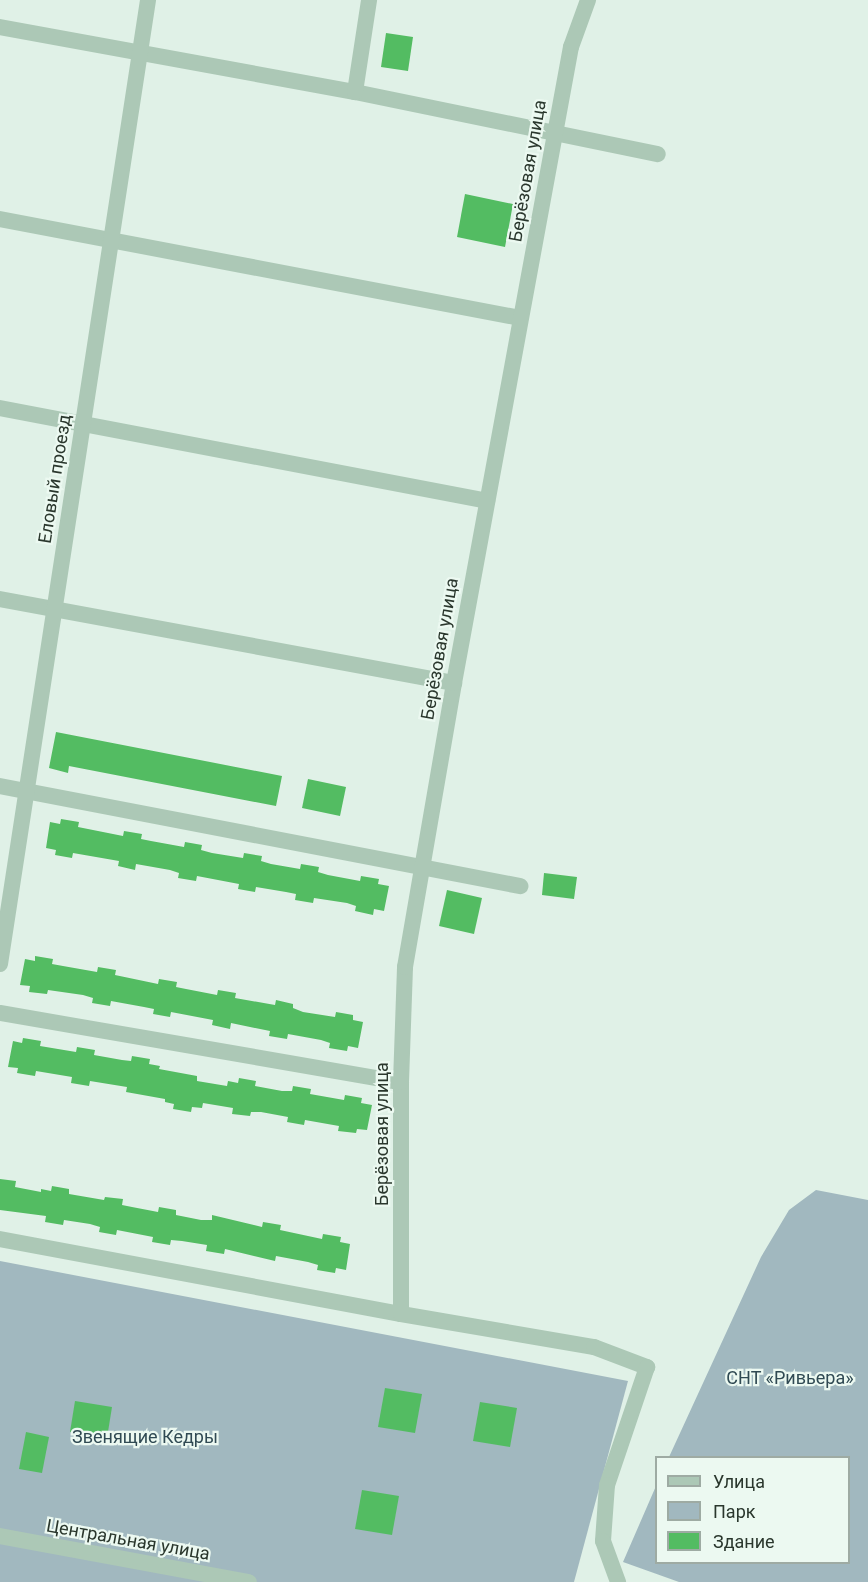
<!DOCTYPE html>
<meta charset="utf-8">
<style>
body{margin:0}
#map{position:relative;width:868px;height:1582px;overflow:hidden;background:#e0f1e7;font-family:Roboto,sans-serif}
div>[style]{position:absolute}
[style*='--x']{left:calc(var(--x)*1px);top:calc(var(--y)*1px);width:calc(var(--w)*1px);rotate:calc(var(--a)*1deg)}
.green>*{inset:0;background:#a1b8bf}
.building>*{inset:0;background:#53bc62}
.minor>*{height:16px;margin:-8px;padding:0 8px;transform-origin:8px;border-radius:8px;background:#acc8b6}
span{translate:-50% -50%;white-space:nowrap;text-align:center;line-height:1.15;-webkit-text-stroke:4.5px #ecf9f1;paint-order:stroke}
.street-label{font-size:18px;color:#2a372d}
.park-label{font-size:18px;color:#304a53}
.legend{position:absolute;left:655px;top:1456px;width:195px;height:108px;box-sizing:border-box;background:#ecf9f1;border:2px solid #9eaba3;margin:0;padding:8px 10px;list-style:none;font-size:18px;color:#2a372d}
.legend li{display:flex;align-items:center;gap:12px;height:30px}
.legend b{width:30px;border:2px solid #9eaba3}
</style>
<div id="map">
<div class="green">
<i style="clip-path:polygon(816px 1190px,868px 1200px,868px 1582px,679px 1582px,623px 1562px,656px 1486px,656px 1562px,848px 1562px,848px 1458px,669px 1457px,761px 1257px,789px 1210px)"></i>
<i style="clip-path:polygon(0 1261px,628px 1381px,574px 1582px,0 1582px)"></i>
</div>
<div class="building">
<i style="clip-path:polygon(386px 33px,413px 37px,408px 71px,381px 67px)"></i>
<i style="clip-path:polygon(465px 194px,513px 204px,505px 247px,457px 237px)"></i>
<i style="clip-path:polygon(56px 732px,282px 776px,276px 806px,69px 766px,68px 773px,49px 768px)"></i>
<i style="clip-path:polygon(308px 779px,346px 787px,340px 816px,302px 808px)"></i>
<i style="clip-path:polygon(61px 819px,79px 822px,78px 827px,123px 836px,124px 831px,142px 834px,141px 839px,151px 841px,184px 847px,185px 842px,202px 845px,201px 850px,212px 853px,243px 858px,244px 853px,262px 856px,261px 861px,271px 864px,300px 869px,301px 864px,319px 867px,318px 872px,328px 875px,360px 881px,361px 876px,379px 879px,378px 884px,389px 886px,384px 911px,374px 909px,373px 915px,355px 911px,356px 906px,347px 903px,314px 898px,313px 903px,295px 900px,296px 894px,286px 892px,256px 887px,255px 892px,238px 889px,239px 884px,197px 876px,196px 881px,178px 878px,179px 873px,170px 870px,136px 864px,135px 870px,118px 866px,119px 861px,73px 853px,72px 858px,55px 855px,56px 850px,46px 848px,50px 822px,60px 824px)"></i>
<i style="clip-path:polygon(544px 873px,577px 877px,574px 899px,542px 895px)"></i>
<i style="clip-path:polygon(447px 890px,482px 898px,474px 934px,439px 926px)"></i>
<i style="clip-path:polygon(35px 956px,53px 959px,52px 964px,63px 966px,97px 972px,98px 967px,116px 970px,115px 975px,158px 984px,159px 979px,177px 982px,176px 987px,186px 989px,217px 995px,218px 990px,236px 993px,235px 998px,275px 1005px,276px 1000px,293px 1004px,293px 1008px,303px 1012px,335px 1017px,336px 1012px,353px 1015px,353px 1020px,363px 1022px,358px 1048px,348px 1046px,347px 1051px,329px 1048px,330px 1043px,321px 1040px,288px 1034px,287px 1039px,269px 1036px,270px 1031px,231px 1023px,230px 1029px,212px 1025px,213px 1020px,171px 1012px,170px 1017px,153px 1014px,154px 1009px,144px 1007px,111px 1001px,110px 1006px,92px 1003px,93px 998px,83px 995px,48px 990px,47px 994px,29px 992px,30px 986px,20px 985px,25px 959px,35px 961px)"></i>
<i style="clip-path:polygon(23px 1038px,41px 1041px,40px 1046px,76px 1052px,77px 1047px,95px 1050px,94px 1055px,122px 1060px,131px 1061px,132px 1056px,150px 1059px,149px 1064px,160px 1066px,159px 1069px,197px 1076px,197px 1081px,227px 1086px,228px 1081px,238px 1083px,239px 1078px,256px 1081px,255px 1086px,282px 1091px,292px 1091px,293px 1086px,311px 1089px,310px 1094px,344px 1100px,345px 1095px,362px 1098px,361px 1103px,372px 1105px,367px 1130px,357px 1129px,356px 1133px,338px 1131px,339px 1126px,305px 1120px,304px 1125px,287px 1122px,288px 1117px,261px 1112px,251px 1112px,250px 1116px,232px 1114px,233px 1108px,203px 1103px,202px 1108px,192px 1107px,191px 1112px,173px 1109px,174px 1104px,165px 1102px,165px 1099px,126px 1092px,127px 1087px,90px 1081px,89px 1086px,71px 1083px,72px 1077px,36px 1071px,35px 1076px,17px 1073px,18px 1068px,8px 1067px,13px 1041px,22px 1043px)"></i>
<i style="clip-path:polygon(0 1179px,16px 1181px,15px 1187px,41px 1192px,41px 1189px,51px 1191px,52px 1186px,69px 1189px,69px 1194px,104px 1200px,105px 1197px,123px 1199px,122px 1205px,132px 1207px,158px 1212px,159px 1207px,176px 1210px,176px 1215px,201px 1220px,212px 1220px,212px 1215px,262px 1227px,263px 1222px,281px 1225px,280px 1230px,322px 1239px,323px 1234px,341px 1237px,340px 1242px,350px 1244px,346px 1270px,336px 1268px,335px 1273px,317px 1270px,318px 1265px,308px 1262px,276px 1256px,275px 1261px,225px 1249px,224px 1254px,206px 1251px,207px 1245px,182px 1241px,171px 1240px,170px 1245px,152px 1242px,153px 1237px,117px 1230px,116px 1235px,99px 1232px,100px 1227px,90px 1224px,64px 1220px,63px 1225px,45px 1222px,46px 1216px,0 1210px)"></i>
<i style="clip-path:polygon(385px 1388px,422px 1394px,415px 1433px,378px 1427px)"></i>
<i style="clip-path:polygon(75px 1401px,112px 1407px,107px 1438px,70px 1432px)"></i>
<i style="clip-path:polygon(480px 1402px,517px 1408px,510px 1447px,473px 1441px)"></i>
<i style="clip-path:polygon(26px 1432px,49px 1437px,42px 1473px,19px 1469px)"></i>
<i style="clip-path:polygon(362px 1490px,399px 1496px,392px 1535px,355px 1529px)"></i>
</div>
<div class="minor">
<i style="--x:0;--y:27;--w:361;--a:10.4"></i>
<i style="--x:355;--y:92;--w:309;--a:11.6"></i>
<i style="--x:355;--y:92;--w:93;--a:-81.3"></i>
<i style="--x:0;--y:219;--w:529;--a:10.78"></i>
<i style="--x:0;--y:408;--w:496;--a:10.8"></i>
<i style="--x:0;--y:599;--w:462;--a:10.5"></i>
<i style="--x:0;--y:786;--w:530;--a:10.89"></i>
<i style="--x:0;--y:964;--w:975;--a:-81.27"></i>
<i style="--x:0;--y:1013;--w:407;--a:9.8"></i>
<i style="--x:0;--y:1239;--w:408;--a:10.6"></i>
<i style="--x:401;--y:1314;--w:196;--a:9.7"></i>
<i style="--x:594;--y:1347;--w:57;--a:20.7"></i>
<i style="--x:647;--y:1367;--w:125;--a:108.7"></i>
<i style="--x:607;--y:1485;--w:56;--a:94.1"></i>
<i style="--x:603;--y:1541;--w:44;--a:69.9"></i>
<i style="--x:401;--y:1314;--w:232;--a:-90"></i>
<i style="--x:401;--y:1082;--w:115;--a:-88"></i>
<i style="--x:405;--y:967;--w:288;--a:-80.2"></i>
<i style="--x:454;--y:683;--w:647;--a:-79.58"></i>
<i style="--x:571;--y:47;--w:50;--a:-70.1"></i>
<i style="--x:0;--y:1536;--w:253;--a:10.5"></i>
</div>
<div class="street-label">
<span style="left:528px;top:171px;rotate:-80deg">Берёзовая улица</span>
<span style="left:55px;top:479px;rotate:-81deg">Еловый проезд</span>
<span style="left:440px;top:649px;rotate:-80deg">Берёзовая улица</span>
<span style="left:382px;top:1134px;rotate:-90deg">Берёзовая улица</span>
<span style="left:128px;top:1540px;rotate:10deg">Центральная улица</span>
</div>
<div class="park-label">
<span style="left:790px;top:1378px">СНТ «Ривьера»</span>
<span style="left:145px;top:1437px">Звенящие Кедры</span>
</div>
<ul class="legend">
<li><b style="height:8px;background:#acc8b6"></b>Улица</li>
<li><b style="height:16px;background:#a1b8bf"></b>Парк</li>
<li><b style="height:16px;background:#53bc62"></b>Здание</li>
</ul>
</div>
